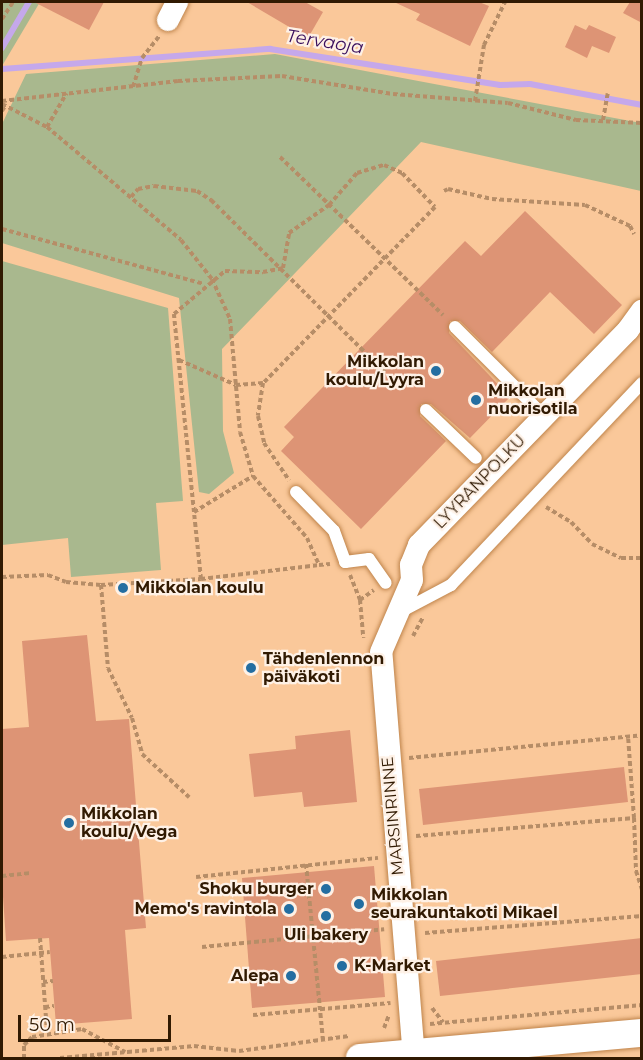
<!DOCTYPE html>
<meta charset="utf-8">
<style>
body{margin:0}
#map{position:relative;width:643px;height:1060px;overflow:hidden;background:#fac89a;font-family:Montserrat,sans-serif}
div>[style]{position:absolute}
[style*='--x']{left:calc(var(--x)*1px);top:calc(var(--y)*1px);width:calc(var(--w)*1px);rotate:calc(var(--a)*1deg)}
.green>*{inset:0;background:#a9b88e}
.stream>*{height:6px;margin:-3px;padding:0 3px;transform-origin:3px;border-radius:3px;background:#c5a8eb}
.building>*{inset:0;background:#dd9475}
.path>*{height:4px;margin-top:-2px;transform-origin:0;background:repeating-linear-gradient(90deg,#b68d67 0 4.5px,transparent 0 7.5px)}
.roads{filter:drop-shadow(0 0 2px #bf844b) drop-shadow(0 0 2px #bf844b)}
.service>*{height:12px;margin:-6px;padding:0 6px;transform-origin:6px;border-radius:6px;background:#fff}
.minor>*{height:22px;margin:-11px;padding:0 11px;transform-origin:11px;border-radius:11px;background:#fff}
.tertiary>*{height:28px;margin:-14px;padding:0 14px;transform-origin:14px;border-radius:14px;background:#fff}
.dots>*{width:16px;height:16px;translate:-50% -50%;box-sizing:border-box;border:3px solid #fef1e6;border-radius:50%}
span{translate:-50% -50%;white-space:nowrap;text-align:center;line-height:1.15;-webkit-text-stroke:4.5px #fef1e6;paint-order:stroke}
.poi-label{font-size:16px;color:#311a02;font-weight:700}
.right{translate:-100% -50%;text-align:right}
.left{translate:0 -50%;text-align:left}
.street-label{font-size:16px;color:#311a02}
.water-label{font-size:18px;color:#390e5c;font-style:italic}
.frame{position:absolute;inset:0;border:3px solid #311a02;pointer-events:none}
.scale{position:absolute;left:18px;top:1015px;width:153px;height:27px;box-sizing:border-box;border:3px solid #311a02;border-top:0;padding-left:8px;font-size:18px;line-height:21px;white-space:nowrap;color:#311a02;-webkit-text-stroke:4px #fef1e6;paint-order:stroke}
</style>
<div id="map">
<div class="green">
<i style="clip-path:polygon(2px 2px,40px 2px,2px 66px)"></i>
<i style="clip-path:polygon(275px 54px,641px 123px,641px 191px,421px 142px,222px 349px,223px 431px,234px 473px,209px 494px,199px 492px,179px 298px,2px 243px,2px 124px,26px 74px)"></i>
<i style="clip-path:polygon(2px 261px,168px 308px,183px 501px,156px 503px,161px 570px,71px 577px,68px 538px,2px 545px)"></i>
</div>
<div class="stream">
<i style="--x:2;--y:48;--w:53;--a:-59.6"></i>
<i style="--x:2;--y:69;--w:269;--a:-4.3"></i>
<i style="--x:270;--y:49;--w:233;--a:8.9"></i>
<i style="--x:500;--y:85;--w:30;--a:-2"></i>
<i style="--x:530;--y:84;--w:114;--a:10.6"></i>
</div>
<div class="building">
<i style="clip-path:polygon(34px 2px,104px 2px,89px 30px)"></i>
<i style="clip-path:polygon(247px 2px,305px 2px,323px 12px,308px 38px)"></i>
<i style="clip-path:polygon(394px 2px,479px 2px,489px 6px,470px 46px,416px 20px,420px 14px)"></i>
<i style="clip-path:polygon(630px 2px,642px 2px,642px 23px,623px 13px)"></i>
<i style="clip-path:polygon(575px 25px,586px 30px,589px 25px,616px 37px,609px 53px,592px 46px,587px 58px,565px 47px)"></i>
<i style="clip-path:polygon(525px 211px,622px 305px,594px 334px,550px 292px,492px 352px,460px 321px,450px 321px,449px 333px,510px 397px,470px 438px,431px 404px,421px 404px,420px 416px,446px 441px,361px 529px,281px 451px,294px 437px,284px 427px,465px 241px,481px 256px)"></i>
<i style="clip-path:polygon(87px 635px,96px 721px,129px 719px,146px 928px,125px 930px,132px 1019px,56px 1025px,49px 938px,6px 941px,2px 882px,2px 729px,29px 727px,22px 641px)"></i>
<i style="clip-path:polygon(350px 730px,357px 802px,304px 807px,302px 792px,254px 797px,249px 754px,296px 749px,295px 736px)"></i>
<i style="clip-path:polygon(624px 767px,628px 802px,423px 825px,419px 789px)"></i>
<i style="clip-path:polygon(374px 866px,385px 997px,252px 1008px,242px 878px)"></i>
<i style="clip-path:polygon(642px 938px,642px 974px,440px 996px,436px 961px)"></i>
</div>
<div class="path">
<i style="--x:2;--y:19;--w:20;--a:-57"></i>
<i style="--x:133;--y:87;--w:30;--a:-73"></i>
<i style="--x:142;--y:58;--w:28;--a:-52"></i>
<i style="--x:2;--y:101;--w:177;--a:-6.5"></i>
<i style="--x:178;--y:81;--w:104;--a:-2.8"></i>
<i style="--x:282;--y:76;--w:112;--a:9.2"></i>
<i style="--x:393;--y:94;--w:115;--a:4.5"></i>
<i style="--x:508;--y:103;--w:70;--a:14"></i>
<i style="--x:576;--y:120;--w:66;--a:2.6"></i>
<i style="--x:475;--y:101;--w:57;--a:-80.9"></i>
<i style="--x:484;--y:45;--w:48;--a:-64"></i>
<i style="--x:2;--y:104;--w:51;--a:27.1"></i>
<i style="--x:47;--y:127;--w:175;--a:40.1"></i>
<i style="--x:181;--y:240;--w:50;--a:51.5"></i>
<i style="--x:212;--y:279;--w:44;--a:65.8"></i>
<i style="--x:230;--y:319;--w:113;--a:84.9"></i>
<i style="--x:240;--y:432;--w:46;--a:73.5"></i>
<i style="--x:253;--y:476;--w:82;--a:48.9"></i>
<i style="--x:307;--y:538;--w:30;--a:66"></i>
<i style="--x:319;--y:565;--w:11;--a:-5"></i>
<i style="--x:2;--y:111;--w:6;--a:-59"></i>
<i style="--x:603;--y:120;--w:27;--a:-80"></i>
<i style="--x:47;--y:127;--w:39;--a:-60"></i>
<i style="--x:280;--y:157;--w:227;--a:44.1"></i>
<i style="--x:444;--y:191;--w:4;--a:-27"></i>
<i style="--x:448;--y:189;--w:45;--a:12.8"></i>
<i style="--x:492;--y:199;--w:93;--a:3.7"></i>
<i style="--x:585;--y:205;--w:50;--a:25"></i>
<i style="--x:630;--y:226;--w:9;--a:63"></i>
<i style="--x:131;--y:197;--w:11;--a:-49"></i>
<i style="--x:138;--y:189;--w:16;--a:-11"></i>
<i style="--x:154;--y:186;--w:43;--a:6.6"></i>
<i style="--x:197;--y:191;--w:17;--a:33"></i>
<i style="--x:211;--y:200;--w:246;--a:44.7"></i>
<i style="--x:2;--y:229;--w:210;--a:15.2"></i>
<i style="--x:179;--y:360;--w:62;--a:23.7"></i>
<i style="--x:236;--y:385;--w:27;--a:-4"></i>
<i style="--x:546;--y:507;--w:29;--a:31"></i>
<i style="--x:571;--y:522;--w:30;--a:46"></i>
<i style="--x:592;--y:544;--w:32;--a:26"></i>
<i style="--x:621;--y:558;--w:21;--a:0"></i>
<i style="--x:194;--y:512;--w:199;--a:-95.8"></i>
<i style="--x:174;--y:314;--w:67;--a:-40.1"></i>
<i style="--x:225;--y:271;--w:38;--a:2"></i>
<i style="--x:263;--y:272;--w:20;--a:-11"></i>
<i style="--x:283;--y:268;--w:36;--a:-80"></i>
<i style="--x:289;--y:233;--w:49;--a:-35"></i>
<i style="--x:329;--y:205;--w:43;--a:-48.8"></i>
<i style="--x:357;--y:173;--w:28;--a:-17"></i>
<i style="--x:384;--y:165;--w:20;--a:24"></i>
<i style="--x:402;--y:173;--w:47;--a:45.9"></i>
<i style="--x:435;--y:207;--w:246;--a:134.3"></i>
<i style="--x:263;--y:383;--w:33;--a:99"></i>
<i style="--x:258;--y:416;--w:28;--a:77"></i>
<i style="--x:264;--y:443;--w:45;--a:56"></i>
<i style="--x:350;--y:575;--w:27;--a:68"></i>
<i style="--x:360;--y:600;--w:38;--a:85"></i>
<i style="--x:2;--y:577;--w:46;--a:-2.5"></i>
<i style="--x:48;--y:575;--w:19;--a:21"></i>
<i style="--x:66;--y:582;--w:35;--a:5"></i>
<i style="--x:101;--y:585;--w:100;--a:-3.4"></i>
<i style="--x:201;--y:579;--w:119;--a:-6.8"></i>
<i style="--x:201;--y:579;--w:67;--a:-96"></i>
<i style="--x:194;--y:512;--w:69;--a:-31.4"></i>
<i style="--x:101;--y:585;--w:83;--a:85.2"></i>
<i style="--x:108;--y:668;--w:55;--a:64.4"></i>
<i style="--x:132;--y:718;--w:37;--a:74"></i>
<i style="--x:142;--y:754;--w:64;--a:42.5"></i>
<i style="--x:360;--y:600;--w:17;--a:-36"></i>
<i style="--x:413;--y:636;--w:21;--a:-62"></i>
<i style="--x:409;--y:758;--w:234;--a:-5.6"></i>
<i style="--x:634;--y:818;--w:53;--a:87.8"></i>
<i style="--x:636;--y:871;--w:19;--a:72"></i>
<i style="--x:416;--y:836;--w:219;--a:-4.7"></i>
<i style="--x:634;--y:818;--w:82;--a:-94.2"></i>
<i style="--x:306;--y:864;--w:179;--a:84.5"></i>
<i style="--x:2;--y:876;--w:30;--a:-6"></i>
<i style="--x:196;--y:877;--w:183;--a:-6"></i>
<i style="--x:425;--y:933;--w:218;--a:-4.5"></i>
<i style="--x:40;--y:938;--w:94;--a:85.7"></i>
<i style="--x:202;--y:947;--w:183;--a:-5.6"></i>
<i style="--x:2;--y:957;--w:48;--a:-5.9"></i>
<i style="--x:43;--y:982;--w:10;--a:-6"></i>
<i style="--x:45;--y:1007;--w:9;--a:-6"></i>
<i style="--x:432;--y:1008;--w:18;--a:52"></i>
<i style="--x:253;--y:1015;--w:138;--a:-5"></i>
<i style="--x:430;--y:1024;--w:213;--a:-5.1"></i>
<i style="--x:384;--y:1028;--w:14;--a:-69"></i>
<i style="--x:24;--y:1058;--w:13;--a:-90"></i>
<i style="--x:24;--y:1045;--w:11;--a:-45"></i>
<i style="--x:32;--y:1037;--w:51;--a:-9.1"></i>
<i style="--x:82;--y:1029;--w:49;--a:28.1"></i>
<i style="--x:60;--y:1058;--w:135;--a:-5.1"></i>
<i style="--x:194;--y:1046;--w:45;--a:6.3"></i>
<i style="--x:239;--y:1051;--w:111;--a:-7.8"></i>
</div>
<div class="roads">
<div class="service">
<i style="--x:455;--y:327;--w:126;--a:45"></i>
<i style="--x:426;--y:410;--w:69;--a:43.8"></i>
<i style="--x:296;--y:492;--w:54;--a:45.7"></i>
<i style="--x:334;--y:531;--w:33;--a:70"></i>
<i style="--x:345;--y:562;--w:24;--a:-7"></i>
<i style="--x:369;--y:559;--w:29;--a:55"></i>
<i style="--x:400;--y:612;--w:58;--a:-27.9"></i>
<i style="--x:451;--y:585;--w:278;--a:-46.6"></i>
</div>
<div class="minor">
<i style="--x:168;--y:20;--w:20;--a:-63"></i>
<i style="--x:414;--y:1058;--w:407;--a:-94.6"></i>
<i style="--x:381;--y:652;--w:78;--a:-66.7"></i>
<i style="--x:412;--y:580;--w:15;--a:-94"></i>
<i style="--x:411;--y:565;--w:22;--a:-68"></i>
<i style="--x:419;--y:545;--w:300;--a:-45.8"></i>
<i style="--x:628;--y:330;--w:24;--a:-54"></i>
</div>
<div class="tertiary">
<i style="--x:360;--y:1058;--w:283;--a:-5.1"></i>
</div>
</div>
<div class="dots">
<i style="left:436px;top:371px;background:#246ea1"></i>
<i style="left:476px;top:400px;background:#246ea1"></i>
<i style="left:123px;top:588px;background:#246ea1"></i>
<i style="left:251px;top:668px;background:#246ea1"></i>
<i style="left:69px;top:823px;background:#246ea1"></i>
<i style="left:326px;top:889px;background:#246ea1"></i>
<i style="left:359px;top:904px;background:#246ea1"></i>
<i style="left:289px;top:909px;background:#246ea1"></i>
<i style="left:326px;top:916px;background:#246ea1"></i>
<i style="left:342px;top:966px;background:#246ea1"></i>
<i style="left:291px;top:976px;background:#246ea1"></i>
</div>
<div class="poi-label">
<span class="right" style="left:424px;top:371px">Mikkolan<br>koulu/Lyyra</span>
<span class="left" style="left:488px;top:400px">Mikkolan<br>nuorisotila</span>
<span class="left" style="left:135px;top:588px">Mikkolan koulu</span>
<span class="left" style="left:263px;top:668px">Tähdenlennon<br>päiväkoti</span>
<span class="left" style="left:81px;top:823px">Mikkolan<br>koulu/Vega</span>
<span class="right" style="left:314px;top:889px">Shoku burger</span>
<span class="left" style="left:371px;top:904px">Mikkolan<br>seurakuntakoti Mikael</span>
<span class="right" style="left:277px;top:909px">Memo's ravintola</span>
<span style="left:326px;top:935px">Uli bakery</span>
<span class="left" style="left:354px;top:966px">K-Market</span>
<span class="right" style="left:279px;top:976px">Alepa</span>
</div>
<div class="street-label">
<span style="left:480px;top:482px;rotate:-46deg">LYYRANPOLKU</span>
<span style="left:393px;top:816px;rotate:-95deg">MARSINRINNE</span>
</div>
<div class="water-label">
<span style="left:325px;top:42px;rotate:9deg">Tervaoja</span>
</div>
<div class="frame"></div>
<div class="scale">50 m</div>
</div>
